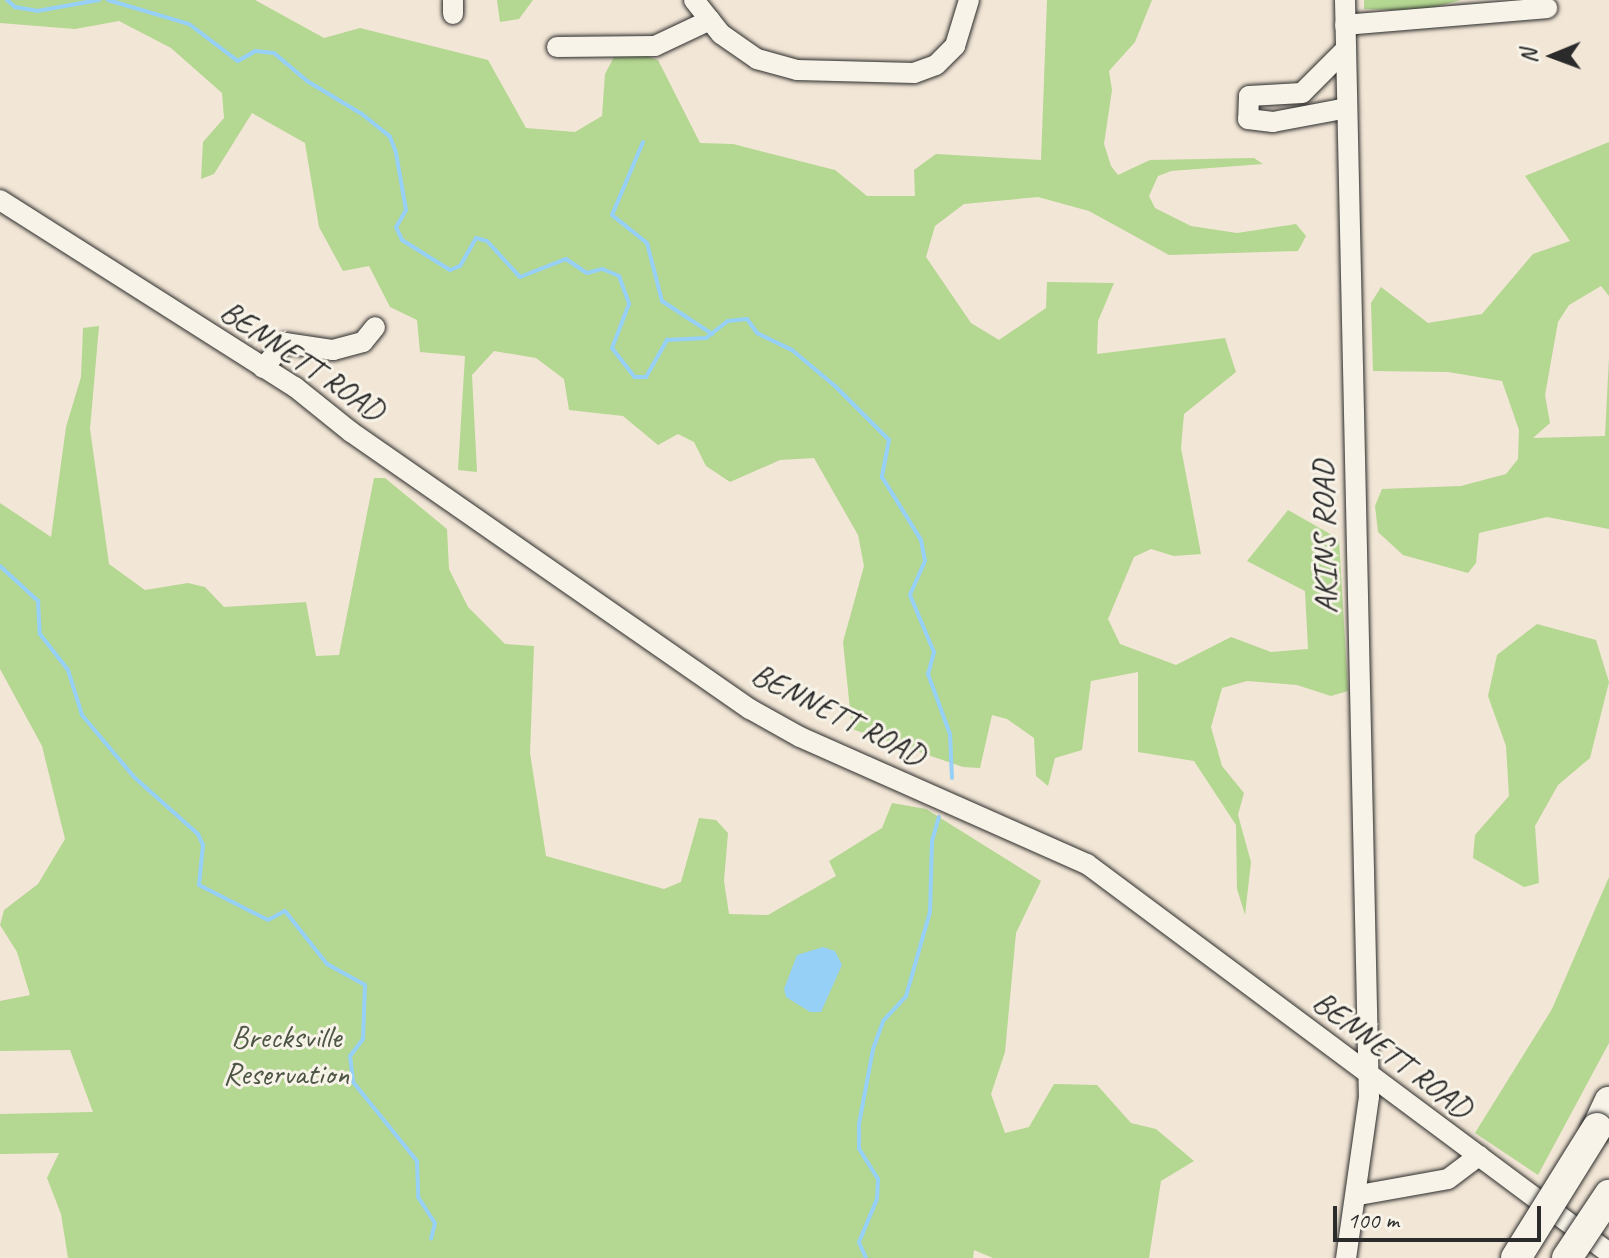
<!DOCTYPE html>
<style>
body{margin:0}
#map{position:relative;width:1609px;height:1258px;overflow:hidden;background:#f2e6d6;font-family:Caveat,sans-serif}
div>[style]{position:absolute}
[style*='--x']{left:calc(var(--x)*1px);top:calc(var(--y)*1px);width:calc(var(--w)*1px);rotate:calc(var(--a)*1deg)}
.green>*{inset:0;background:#b4d791}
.water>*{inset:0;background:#96d0f6}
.stream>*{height:4px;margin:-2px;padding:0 2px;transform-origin:2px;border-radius:2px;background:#96d0f6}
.roads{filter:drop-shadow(0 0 2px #2b2b2b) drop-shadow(0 0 2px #2b2b2b)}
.minor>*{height:20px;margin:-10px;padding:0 10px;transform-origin:10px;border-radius:10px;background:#f7f3e8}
.highway>*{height:30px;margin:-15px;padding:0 15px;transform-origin:15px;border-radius:15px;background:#f7f3e8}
.bridges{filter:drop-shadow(0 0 2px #2b2b2b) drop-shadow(0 0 2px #2b2b2b)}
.highway-bridge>*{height:30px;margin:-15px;padding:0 15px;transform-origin:15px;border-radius:15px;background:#f7f3e8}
span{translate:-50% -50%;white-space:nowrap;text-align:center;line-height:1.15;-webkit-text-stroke:6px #f7f3e8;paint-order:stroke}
.street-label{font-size:32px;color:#2b2b2b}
.park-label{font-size:32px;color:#4d5644}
.north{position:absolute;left:1513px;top:16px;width:80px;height:80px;-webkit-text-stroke:6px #f7f3e8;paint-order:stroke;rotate:269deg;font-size:22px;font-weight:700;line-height:32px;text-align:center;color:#2b2b2b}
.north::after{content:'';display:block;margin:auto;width:28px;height:36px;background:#2b2b2b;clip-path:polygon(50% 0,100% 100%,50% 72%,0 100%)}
.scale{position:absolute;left:1333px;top:1206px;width:208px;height:36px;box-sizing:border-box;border:4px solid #2b2b2b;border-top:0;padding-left:10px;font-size:24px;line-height:28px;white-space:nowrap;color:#2b2b2b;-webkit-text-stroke:6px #f7f3e8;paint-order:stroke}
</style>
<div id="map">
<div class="green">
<i style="clip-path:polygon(0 0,255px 0,324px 38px,360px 28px,488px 60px,526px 128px,575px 132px,602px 116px,605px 74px,614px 57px,646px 56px,658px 60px,700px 143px,733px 144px,835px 170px,867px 196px,915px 196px,914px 170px,936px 154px,1041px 160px,1047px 0,1152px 0,1135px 42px,1109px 71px,1112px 90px,1104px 144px,1111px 166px,1118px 175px,1150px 160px,1254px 158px,1263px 164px,1171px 171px,1158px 176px,1149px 196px,1155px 208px,1191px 226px,1237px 233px,1296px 224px,1306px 236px,1298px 251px,1169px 255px,1089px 211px,1038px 197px,964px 204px,935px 226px,926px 257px,971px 323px,999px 340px,1046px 308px,1047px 282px,1114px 283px,1098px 321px,1097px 354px,1225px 338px,1236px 372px,1184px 414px,1181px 448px,1201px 554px,1174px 556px,1151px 549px,1134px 557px,1108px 619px,1120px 644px,1176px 665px,1231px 637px,1271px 652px,1308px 649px,1305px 591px,1247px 561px,1288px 510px,1339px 539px,1348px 691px,1331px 696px,1297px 685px,1247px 681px,1222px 688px,1211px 727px,1222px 766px,1244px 793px,1238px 815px,1251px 862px,1245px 915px,1237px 889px,1236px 825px,1194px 761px,1138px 752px,1138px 672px,1091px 681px,1082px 750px,1055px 758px,1048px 786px,1036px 776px,1034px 738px,1007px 719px,992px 715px,980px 768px,963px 767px,852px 729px,843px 642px,864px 566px,858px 535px,814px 458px,780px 460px,730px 482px,706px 466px,694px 442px,678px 434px,658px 445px,623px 416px,569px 410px,564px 379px,536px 358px,494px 351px,472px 375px,477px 472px,458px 470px,465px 356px,420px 352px,417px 320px,390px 307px,369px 266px,343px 271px,319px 227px,305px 143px,252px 113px,214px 174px,201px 179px,203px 142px,224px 118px,222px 93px,171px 48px,119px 21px,75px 29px,0 23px)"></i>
<i style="clip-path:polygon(497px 0,533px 0,519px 19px,500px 22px)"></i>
<i style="clip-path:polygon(1364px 0,1461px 0,1420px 11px,1364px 9px)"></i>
<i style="clip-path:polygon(1609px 142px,1609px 296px,1601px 286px,1569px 305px,1558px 322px,1545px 395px,1550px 423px,1533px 438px,1605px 436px,1609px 357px,1609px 529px,1547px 517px,1479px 533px,1476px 563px,1468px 573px,1403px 555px,1378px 532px,1375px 506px,1382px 489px,1461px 486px,1506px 474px,1518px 459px,1519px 430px,1502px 381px,1448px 372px,1373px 371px,1371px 303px,1381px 287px,1428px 323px,1482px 314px,1533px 254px,1570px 241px,1525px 176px)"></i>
<i style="clip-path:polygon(99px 326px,90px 429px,109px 564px,145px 590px,188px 583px,205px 587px,224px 607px,306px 602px,316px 656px,339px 655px,374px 478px,385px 478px,447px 529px,449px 569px,468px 607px,505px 644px,534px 646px,530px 753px,546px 856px,664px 889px,681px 882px,699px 818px,716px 820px,728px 833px,724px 881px,729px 914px,768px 915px,836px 876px,829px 861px,882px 828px,892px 803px,926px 809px,1041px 881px,1016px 933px,1005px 1052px,991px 1094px,1005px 1133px,1029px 1127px,1054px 1084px,1097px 1085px,1131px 1123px,1156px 1129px,1194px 1161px,1161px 1181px,1149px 1258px,993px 1258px,974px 1250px,973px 1258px,68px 1258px,61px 1214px,47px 1178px,59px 1153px,0 1154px,0 1114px,93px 1112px,70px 1050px,0 1051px,0 1001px,30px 995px,17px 952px,0 925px,4px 910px,38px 884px,65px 839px,42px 746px,0 669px,0 503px,51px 537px,66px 427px,81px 377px,83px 328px)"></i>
<i style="clip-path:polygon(1537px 624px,1596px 640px,1609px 682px,1590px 758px,1558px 785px,1535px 826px,1539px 883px,1524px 887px,1473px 858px,1475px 835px,1509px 796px,1506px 746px,1488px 696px,1497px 655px)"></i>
<i style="clip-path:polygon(1609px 877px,1609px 1043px,1538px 1175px,1475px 1133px,1552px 1009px)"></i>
</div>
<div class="water">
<i style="clip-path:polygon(823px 947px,835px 951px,842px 965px,821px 1012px,810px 1012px,786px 997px,784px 989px,797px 955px)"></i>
</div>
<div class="stream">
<i style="--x:7;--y:0;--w:11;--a:41"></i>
<i style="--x:15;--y:7;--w:22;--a:10"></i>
<i style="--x:37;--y:11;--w:63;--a:-10.1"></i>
<i style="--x:108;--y:0;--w:84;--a:16.5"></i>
<i style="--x:189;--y:24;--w:61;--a:37.1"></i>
<i style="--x:238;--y:61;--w:20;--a:-30"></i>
<i style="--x:255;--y:51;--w:19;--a:6"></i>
<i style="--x:274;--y:53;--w:43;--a:40.3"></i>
<i style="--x:307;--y:81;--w:64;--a:31"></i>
<i style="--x:362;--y:114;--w:36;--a:39"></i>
<i style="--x:390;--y:137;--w:17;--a:69"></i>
<i style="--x:396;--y:153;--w:58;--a:80"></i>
<i style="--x:406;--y:210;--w:20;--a:120"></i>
<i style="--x:396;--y:227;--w:14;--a:65"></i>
<i style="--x:402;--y:240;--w:57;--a:32"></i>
<i style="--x:450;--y:270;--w:11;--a:-22"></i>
<i style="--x:460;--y:266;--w:32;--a:-60"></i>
<i style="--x:476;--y:238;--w:11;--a:15"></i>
<i style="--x:487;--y:241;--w:49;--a:47.5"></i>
<i style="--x:520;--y:277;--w:49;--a:-21.4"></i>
<i style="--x:566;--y:259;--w:25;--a:34"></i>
<i style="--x:587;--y:273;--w:16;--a:-15"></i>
<i style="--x:602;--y:269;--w:18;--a:22"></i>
<i style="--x:619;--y:276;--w:30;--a:70"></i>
<i style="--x:629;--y:304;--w:47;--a:111.1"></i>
<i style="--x:612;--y:348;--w:37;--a:52"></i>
<i style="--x:635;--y:377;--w:11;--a:0"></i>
<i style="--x:646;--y:377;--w:43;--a:-60.4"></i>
<i style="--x:667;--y:340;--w:39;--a:-3"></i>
<i style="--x:706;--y:338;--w:28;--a:-38"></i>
<i style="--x:728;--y:321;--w:19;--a:-6"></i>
<i style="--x:747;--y:319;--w:17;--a:54"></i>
<i style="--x:757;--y:333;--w:39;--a:26"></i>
<i style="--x:792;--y:350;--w:56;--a:39.9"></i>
<i style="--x:835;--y:386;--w:76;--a:45"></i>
<i style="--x:889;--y:440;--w:38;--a:101"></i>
<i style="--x:882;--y:477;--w:74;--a:58.2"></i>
<i style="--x:921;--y:540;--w:21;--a:79"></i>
<i style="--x:925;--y:561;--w:37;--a:114"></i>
<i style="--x:910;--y:595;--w:62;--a:67.2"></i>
<i style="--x:934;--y:652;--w:23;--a:105"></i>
<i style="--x:928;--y:674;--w:64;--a:69.9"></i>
<i style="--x:950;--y:734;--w:44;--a:87.4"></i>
<i style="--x:643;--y:142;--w:79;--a:113"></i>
<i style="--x:612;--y:215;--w:45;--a:38.7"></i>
<i style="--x:647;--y:243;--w:60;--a:75.5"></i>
<i style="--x:662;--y:301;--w:60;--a:33.4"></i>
<i style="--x:0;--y:566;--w:52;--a:42.6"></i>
<i style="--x:38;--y:601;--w:33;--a:87"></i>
<i style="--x:40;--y:634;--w:46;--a:52.1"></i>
<i style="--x:68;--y:670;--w:47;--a:72.7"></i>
<i style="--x:82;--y:715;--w:81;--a:50"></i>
<i style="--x:134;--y:777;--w:86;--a:41.7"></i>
<i style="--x:198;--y:834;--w:12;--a:66"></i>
<i style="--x:203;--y:845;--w:40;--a:95.7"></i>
<i style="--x:199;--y:885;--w:77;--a:26.9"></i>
<i style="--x:268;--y:920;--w:19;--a:-28"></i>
<i style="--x:285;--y:911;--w:68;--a:51.6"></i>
<i style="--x:327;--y:964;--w:43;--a:28.9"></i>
<i style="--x:365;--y:985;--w:54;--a:92.1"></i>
<i style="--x:363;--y:1039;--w:21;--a:127"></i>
<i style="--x:350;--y:1056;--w:26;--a:83"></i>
<i style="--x:353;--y:1082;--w:102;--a:51"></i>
<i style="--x:417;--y:1161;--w:36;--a:88"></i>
<i style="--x:418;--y:1197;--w:31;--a:57"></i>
<i style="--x:435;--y:1223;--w:16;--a:104"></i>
<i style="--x:866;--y:1258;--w:17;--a:-114"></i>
<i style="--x:859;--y:1242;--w:47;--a:-67.3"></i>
<i style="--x:877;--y:1199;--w:20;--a:-87"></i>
<i style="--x:878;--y:1179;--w:36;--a:-122"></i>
<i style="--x:859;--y:1149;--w:25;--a:-90"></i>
<i style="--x:859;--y:1124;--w:76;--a:-79.4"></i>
<i style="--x:873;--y:1049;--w:30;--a:-70"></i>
<i style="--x:883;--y:1021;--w:34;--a:-47"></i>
<i style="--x:906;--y:996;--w:87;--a:-74.1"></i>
<i style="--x:930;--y:912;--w:71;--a:-88.4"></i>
<i style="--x:932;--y:841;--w:25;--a:-74"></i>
</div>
<div class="roads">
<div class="minor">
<i style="--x:453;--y:0;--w:14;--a:90"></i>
<i style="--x:694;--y:0;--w:43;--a:51.5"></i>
<i style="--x:721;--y:34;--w:44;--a:34.8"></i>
<i style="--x:757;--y:59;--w:41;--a:15.4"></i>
<i style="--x:797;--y:70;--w:117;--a:1.5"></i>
<i style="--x:914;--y:73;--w:23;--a:-20"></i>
<i style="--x:936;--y:65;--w:27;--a:-45"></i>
<i style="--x:955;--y:46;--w:48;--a:-73.1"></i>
<i style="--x:1345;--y:0;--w:1097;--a:88.75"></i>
<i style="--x:1369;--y:1097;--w:163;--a:98.1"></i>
<i style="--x:1345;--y:25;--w:203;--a:-4.8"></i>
<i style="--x:557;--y:47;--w:98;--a:-0.6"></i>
<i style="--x:655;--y:46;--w:61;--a:-25.3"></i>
<i style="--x:1346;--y:49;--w:62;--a:135"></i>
<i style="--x:1302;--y:93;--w:53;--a:176.8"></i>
<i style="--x:1249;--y:96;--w:23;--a:92"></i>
<i style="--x:1248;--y:119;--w:25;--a:7"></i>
<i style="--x:1273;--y:122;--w:75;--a:-10.7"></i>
<i style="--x:0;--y:200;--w:349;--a:32.4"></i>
<i style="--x:295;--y:387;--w:72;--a:38.8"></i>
<i style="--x:351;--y:432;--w:486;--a:34.8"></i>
<i style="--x:750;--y:709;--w:57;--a:29.2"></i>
<i style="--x:800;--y:737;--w:314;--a:23.9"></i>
<i style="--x:1087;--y:864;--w:651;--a:36.69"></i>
<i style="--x:263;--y:368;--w:33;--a:-49"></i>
<i style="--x:285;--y:343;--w:49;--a:8.3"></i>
<i style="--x:333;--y:350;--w:31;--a:-15"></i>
<i style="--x:363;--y:342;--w:19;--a:-51"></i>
<i style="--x:1359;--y:1195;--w:90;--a:-10.2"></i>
<i style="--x:1448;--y:1179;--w:39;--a:-37"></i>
</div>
<div class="highway">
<i style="--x:1597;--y:1128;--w:29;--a:-65"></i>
</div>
</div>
<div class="bridges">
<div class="highway-bridge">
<i style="--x:1516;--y:1258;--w:153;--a:-58.1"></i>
<i style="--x:1567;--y:1258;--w:76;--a:-56.3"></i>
</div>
</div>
<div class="street-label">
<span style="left:302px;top:361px;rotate:34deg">BENNETT ROAD</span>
<span style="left:1325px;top:537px;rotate:-91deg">AKINS ROAD</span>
<span style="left:838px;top:715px;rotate:27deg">BENNETT ROAD</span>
<span style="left:1392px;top:1055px;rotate:37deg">BENNETT ROAD</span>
</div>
<div class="park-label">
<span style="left:286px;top:1056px">Brecksville<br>Reservation</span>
</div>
<div class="north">N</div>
<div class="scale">100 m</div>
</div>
